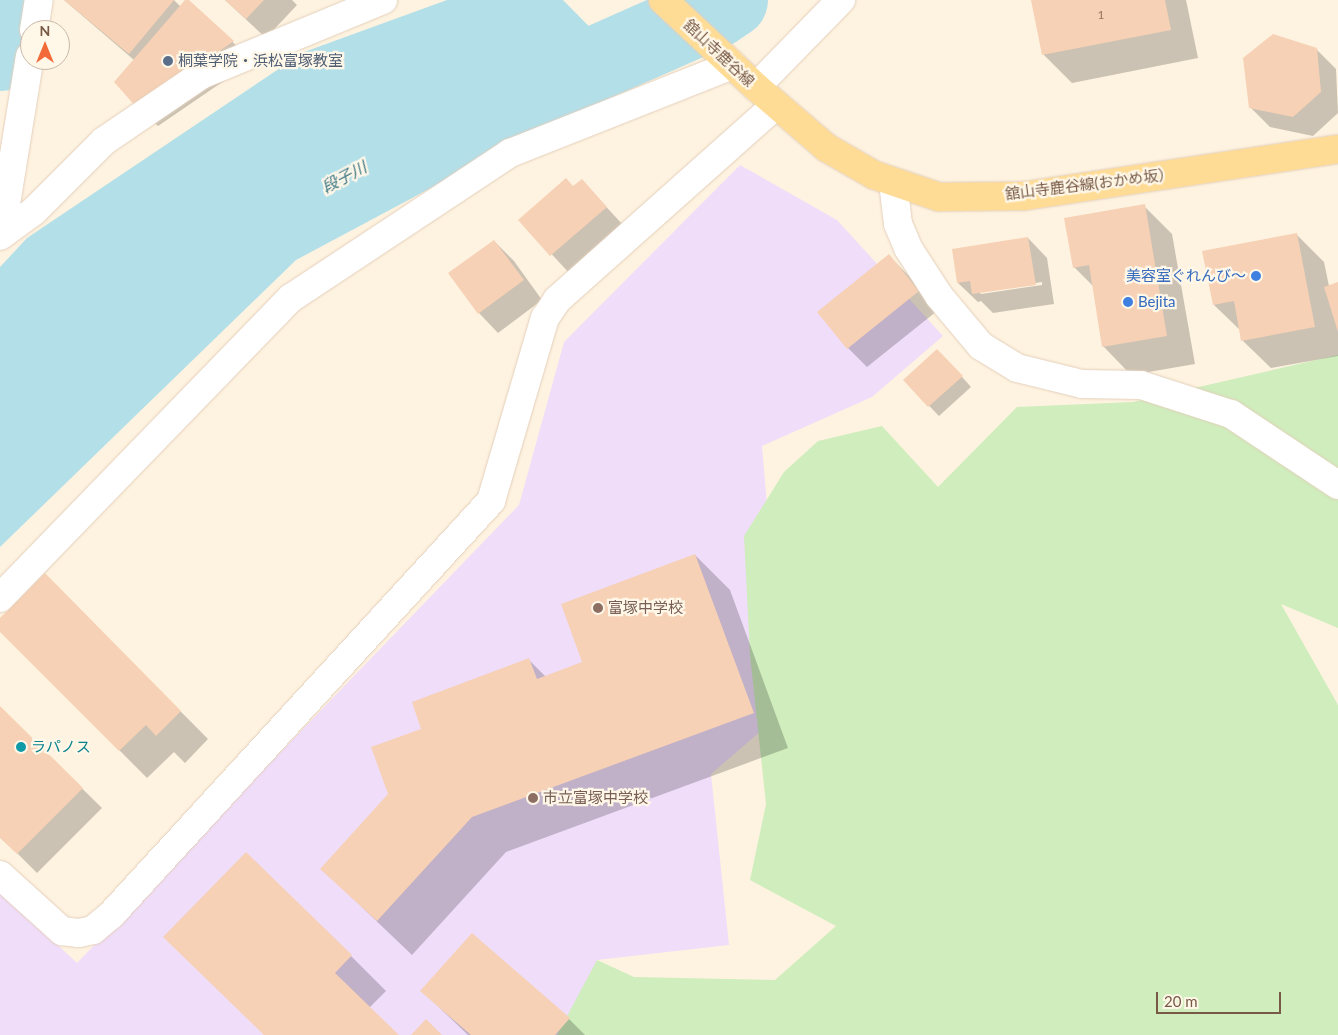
<!DOCTYPE html>
<meta charset="utf-8">
<style>
body{margin:0}
#map{position:relative;width:1338px;height:1035px;overflow:hidden;background:#fef3e0;font-family:Lato,"Noto Sans JP",sans-serif}
div>[style]{position:absolute}
[style*='--x']{left:calc(var(--x)*1px);top:calc(var(--y)*1px);width:calc(var(--w)*1px);rotate:calc(var(--a)*1deg)}
.education>*{inset:0;background:#f0ddfa}
.green>*{inset:0;background:#cfedbd}
.water>*{inset:0;background:#b3dfe9}
.shadow>*{inset:0;background:#0003}
.river>*{height:75px;margin:-37.5px;padding:0 37.5px;transform-origin:37.5px;border-radius:37.5px;background:#b3dfe9}
.building>*{inset:0;background:#f6d1b5}
.roads{filter:drop-shadow(0 0 1px #e3cfbb) drop-shadow(0 0 1px #e3cfbb)}
.minor>*{height:28px;margin:-14px;padding:0 14px;transform-origin:14px;border-radius:14px;background:#fff}
.major>*{height:28px;margin:-14px;padding:0 14px;transform-origin:14px;border-radius:14px;background:#ffdc96}
.dots>*{width:14px;height:14px;translate:-50% -50%;box-sizing:border-box;border:2px solid #fff7e8;border-radius:50%}
span{translate:-50% -50%;white-space:nowrap;text-align:center;line-height:1.15;-webkit-text-stroke:4.5px #fff7e8;paint-order:stroke}
.number-label{font-size:12px;color:#977761}
.number-label span{-webkit-text-stroke-width:0}
.street-label{font-size:15px;color:#775945}
.service-label{font-size:15px;color:#4e5e75}
.left{translate:0 -50%;text-align:left}
.shop-label{font-size:15px;color:#366cbe}
.right{translate:-100% -50%;text-align:right}
.education-label{font-size:15px;color:#785e54}
.culture-label{font-size:15px;color:#0d838f}
.water-label{font-size:16px;color:#3a7685;font-style:italic}
.north{position:absolute;left:20px;top:20px;width:50px;height:50px;box-sizing:border-box;background:#fff7e8;border:1px solid #c9b8a7;border-radius:50%;rotate:0deg;font-size:14px;font-weight:700;line-height:20px;text-align:center;color:#775945}
.north::after{content:'';display:block;margin:auto;width:18px;height:22px;background:#f36a39;clip-path:polygon(50% 0,100% 100%,50% 72%,0 100%)}
.scale{position:absolute;left:1156px;top:992px;width:125px;height:22px;box-sizing:border-box;border:2px solid #775945;border-top:0;padding-left:6px;font-size:15px;line-height:18px;white-space:nowrap;color:#775945;-webkit-text-stroke:4px #fff7e8;paint-order:stroke}
</style>
<div id="map">
<div class="education">
<i style="clip-path:polygon(740px 165px,837px 220px,943px 336px,872px 397px,762px 446px,784px 711px,711px 774px,729px 945px,597px 960px,576px 1035px,0 1035px,0 891px,77px 963px,519px 505px,564px 342px)"></i>
</div>
<div class="green">
<i style="clip-path:polygon(1338px 355px,1338px 628px,1281px 604px,1338px 705px,1338px 1035px,557px 1035px,597px 960px,634px 977px,775px 980px,836px 926px,750px 880px,766px 804px,750px 655px,744px 536px,784px 472px,818px 441px,882px 426px,938px 487px,1017px 407px,1133px 402px)"></i>
</div>
<div class="water">
<i style="clip-path:polygon(447px 0,563px 0,639px 77px,296px 260px,0 547px,0 267px,27px 238px,304px 52px)"></i>
</div>
<div class="shadow">
<i style="clip-path:polygon(64px 0,174px 0,181px 7px,187px 0,253px 61px,158px 126px,138px 107px,134px 60px)"></i>
<i style="clip-path:polygon(225px 0,292px 0,297px 5px,266px 38px)"></i>
<i style="clip-path:polygon(1033px 0,1186px 0,1198px 58px,1072px 83px,1044px 55px)"></i>
<i style="clip-path:polygon(1316px 49px,1336px 69px,1338px 113px,1313px 136px,1270px 127px,1250px 107px)"></i>
<i style="clip-path:polygon(582px 181px,625px 227px,571px 275px,520px 220px)"></i>
<i style="clip-path:polygon(1144px 206px,1172px 234px,1195px 364px,1131px 375px,1104px 347px,1094px 287px,1074px 267px)"></i>
<i style="clip-path:polygon(1296px 234px,1324px 262px,1329px 286px,1338px 284px,1338px 356px,1271px 368px,1243px 341px,1241px 331px,1214px 305px)"></i>
<i style="clip-path:polygon(evenodd,1028px 238px,1047px 258px,1054px 304px,993px 313px,981px 301px,978px 302px,958px 283px,1028px 238px,1042px 282px,1042px 285px,981px 294px,979px 292px,1042px 282px)"></i>
<i style="clip-path:polygon(494px 241px,514px 261px,542px 300px,498px 333px,479px 313px)"></i>
<i style="clip-path:polygon(889px 256px,908px 275px,937px 311px,867px 367px,848px 348px)"></i>
<i style="clip-path:polygon(947px 360px,971px 387px,939px 416px,904px 380px)"></i>
<i style="clip-path:polygon(695px 555px,730px 590px,788px 748px,506px 852px,412px 955px,322px 869px,390px 795px,423px 729px,529px 660px,546px 677px,584px 663px)"></i>
<i style="clip-path:polygon(45px 575px,208px 739px,185px 763px,174px 752px,147px 778px,0 630px,0 620px)"></i>
<i style="clip-path:polygon(0 708px,102px 808px,37px 873px,0 836px)"></i>
<i style="clip-path:polygon(351px 956px,386px 991px,369px 1008px,397px 1035px,264px 1035px)"></i>
<i style="clip-path:polygon(422px 991px,569px 1019px,585px 1035px,468px 1035px)"></i>
</div>
<div class="river">
<i style="--x:0;--y:53;--w:54;--a:-79.3"></i>
<i style="--x:521;--y:96;--w:212;--a:-23.9"></i>
<i style="--x:715;--y:10;--w:18;--a:-34"></i>
</div>
<div class="building">
<i style="clip-path:polygon(64px 0,174px 0,129px 54px)"></i>
<i style="clip-path:polygon(185px 0,189px 0,234px 41px,137px 108px,114px 82px)"></i>
<i style="clip-path:polygon(225px 0,264px 0,246px 19px)"></i>
<i style="clip-path:polygon(1031px 0,1165px 0,1171px 30px,1042px 55px)"></i>
<i style="clip-path:polygon(1273px 34px,1317px 48px,1321px 92px,1293px 117px,1249px 108px,1243px 58px)"></i>
<i style="clip-path:polygon(566px 178px,573px 186px,582px 179px,607px 207px,550px 256px,518px 220px)"></i>
<i style="clip-path:polygon(1145px 204px,1167px 336px,1102px 347px,1089px 265px,1073px 268px,1064px 218px)"></i>
<i style="clip-path:polygon(1297px 233px,1315px 327px,1241px 341px,1234px 301px,1213px 305px,1202px 251px)"></i>
<i style="clip-path:polygon(1028px 237px,1036px 285px,972px 294px,970px 281px,957px 283px,952px 249px)"></i>
<i style="clip-path:polygon(494px 240px,524px 280px,478px 314px,448px 273px)"></i>
<i style="clip-path:polygon(889px 254px,919px 291px,847px 349px,817px 312px)"></i>
<i style="clip-path:polygon(1338px 282px,1338px 332px,1324px 287px)"></i>
<i style="clip-path:polygon(937px 349px,963px 376px,928px 407px,903px 380px)"></i>
<i style="clip-path:polygon(695px 554px,754px 713px,472px 817px,377px 921px,320px 869px,388px 794px,371px 747px,421px 729px,412px 702px,529px 658px,537px 679px,582px 662px,561px 604px)"></i>
<i style="clip-path:polygon(45px 573px,181px 711px,156px 736px,146px 725px,119px 751px,0 632px,0 618px)"></i>
<i style="clip-path:polygon(0 706px,83px 788px,17px 854px,0 838px)"></i>
<i style="clip-path:polygon(246px 852px,352px 955px,335px 973px,399px 1035px,264px 1035px,163px 937px)"></i>
<i style="clip-path:polygon(472px 933px,570px 1018px,555px 1035px,471px 1035px,420px 991px)"></i>
<i style="clip-path:polygon(426px 1019px,442px 1035px,411px 1035px)"></i>
</div>
<div class="roads">
<div class="minor">
<i style="--x:34;--y:30;--w:30;--a:-81"></i>
<i style="--x:756;--y:87;--w:122;--a:-45.7"></i>
<i style="--x:893;--y:182;--w:42;--a:83.2"></i>
<i style="--x:898;--y:224;--w:26;--a:67"></i>
<i style="--x:908;--y:248;--w:57;--a:57.1"></i>
<i style="--x:939;--y:296;--w:65;--a:50"></i>
<i style="--x:981;--y:346;--w:42;--a:31.4"></i>
<i style="--x:1017;--y:368;--w:67;--a:13.8"></i>
<i style="--x:1082;--y:384;--w:59;--a:1"></i>
<i style="--x:1141;--y:385;--w:95;--a:17.9"></i>
<i style="--x:1231;--y:414;--w:128;--a:33.6"></i>
<i style="--x:1;--y:235;--w:181;--a:-80.8"></i>
<i style="--x:0;--y:236;--w:42;--a:-36.3"></i>
<i style="--x:34;--y:211;--w:99;--a:-45"></i>
<i style="--x:104;--y:141;--w:117;--a:-34.2"></i>
<i style="--x:201;--y:75;--w:197;--a:-22.4"></i>
<i style="--x:0;--y:598;--w:418;--a:-45.9"></i>
<i style="--x:291;--y:298;--w:263;--a:-33.5"></i>
<i style="--x:510;--y:153;--w:239;--a:-21.6"></i>
<i style="--x:0;--y:875;--w:84;--a:42.1"></i>
<i style="--x:62;--y:931;--w:17;--a:7"></i>
<i style="--x:79;--y:933;--w:14;--a:-12"></i>
<i style="--x:93;--y:930;--w:25;--a:-40"></i>
<i style="--x:112;--y:914;--w:561;--a:-47.46"></i>
<i style="--x:491;--y:501;--w:191;--a:-73.6"></i>
<i style="--x:545;--y:318;--w:22;--a:-56"></i>
<i style="--x:557;--y:300;--w:293;--a:-41.7"></i>
</div>
<div class="major">
<i style="--x:663;--y:0;--w:127;--a:43.1"></i>
<i style="--x:756;--y:87;--w:94;--a:40.7"></i>
<i style="--x:827;--y:148;--w:54;--a:29.9"></i>
<i style="--x:874;--y:175;--w:69;--a:18.7"></i>
<i style="--x:939;--y:197;--w:85;--a:-0.7"></i>
<i style="--x:1024;--y:196;--w:317;--a:-8.5"></i>
</div>
</div>
<div class="dots">
<i style="left:168px;top:61px;background:#5c6f8a"></i>
<i style="left:1256px;top:276px;background:#3f7fe0"></i>
<i style="left:1128px;top:302px;background:#3f7fe0"></i>
<i style="left:598px;top:608px;background:#8d6e63"></i>
<i style="left:21px;top:747px;background:#0f9aa8"></i>
<i style="left:533px;top:798px;background:#8d6e63"></i>
</div>
<div class="number-label">
<span style="left:1101px;top:15px">1</span>
</div>
<div class="street-label">
<span style="left:719px;top:53px;rotate:43deg">舘山寺鹿谷線</span>
<span style="left:1089px;top:184px;rotate:-7deg">舘山寺鹿谷線(おかめ坂）</span>
</div>
<div class="service-label">
<span class="left" style="left:178px;top:61px">桐葉学院・浜松富塚教室</span>
</div>
<div class="shop-label">
<span class="right" style="left:1246px;top:276px">美容室ぐれんび～</span>
<span class="left" style="left:1138px;top:302px">Bejita</span>
</div>
<div class="education-label">
<span class="left" style="left:608px;top:608px">富塚中学校</span>
<span class="left" style="left:543px;top:798px">市立富塚中学校</span>
</div>
<div class="culture-label">
<span class="left" style="left:31px;top:747px">ラパノス</span>
</div>
<div class="water-label">
<span style="left:344px;top:177px;rotate:-28deg">段子川</span>
</div>
<div class="north">N</div>
<div class="scale">20 m</div>
</div>
